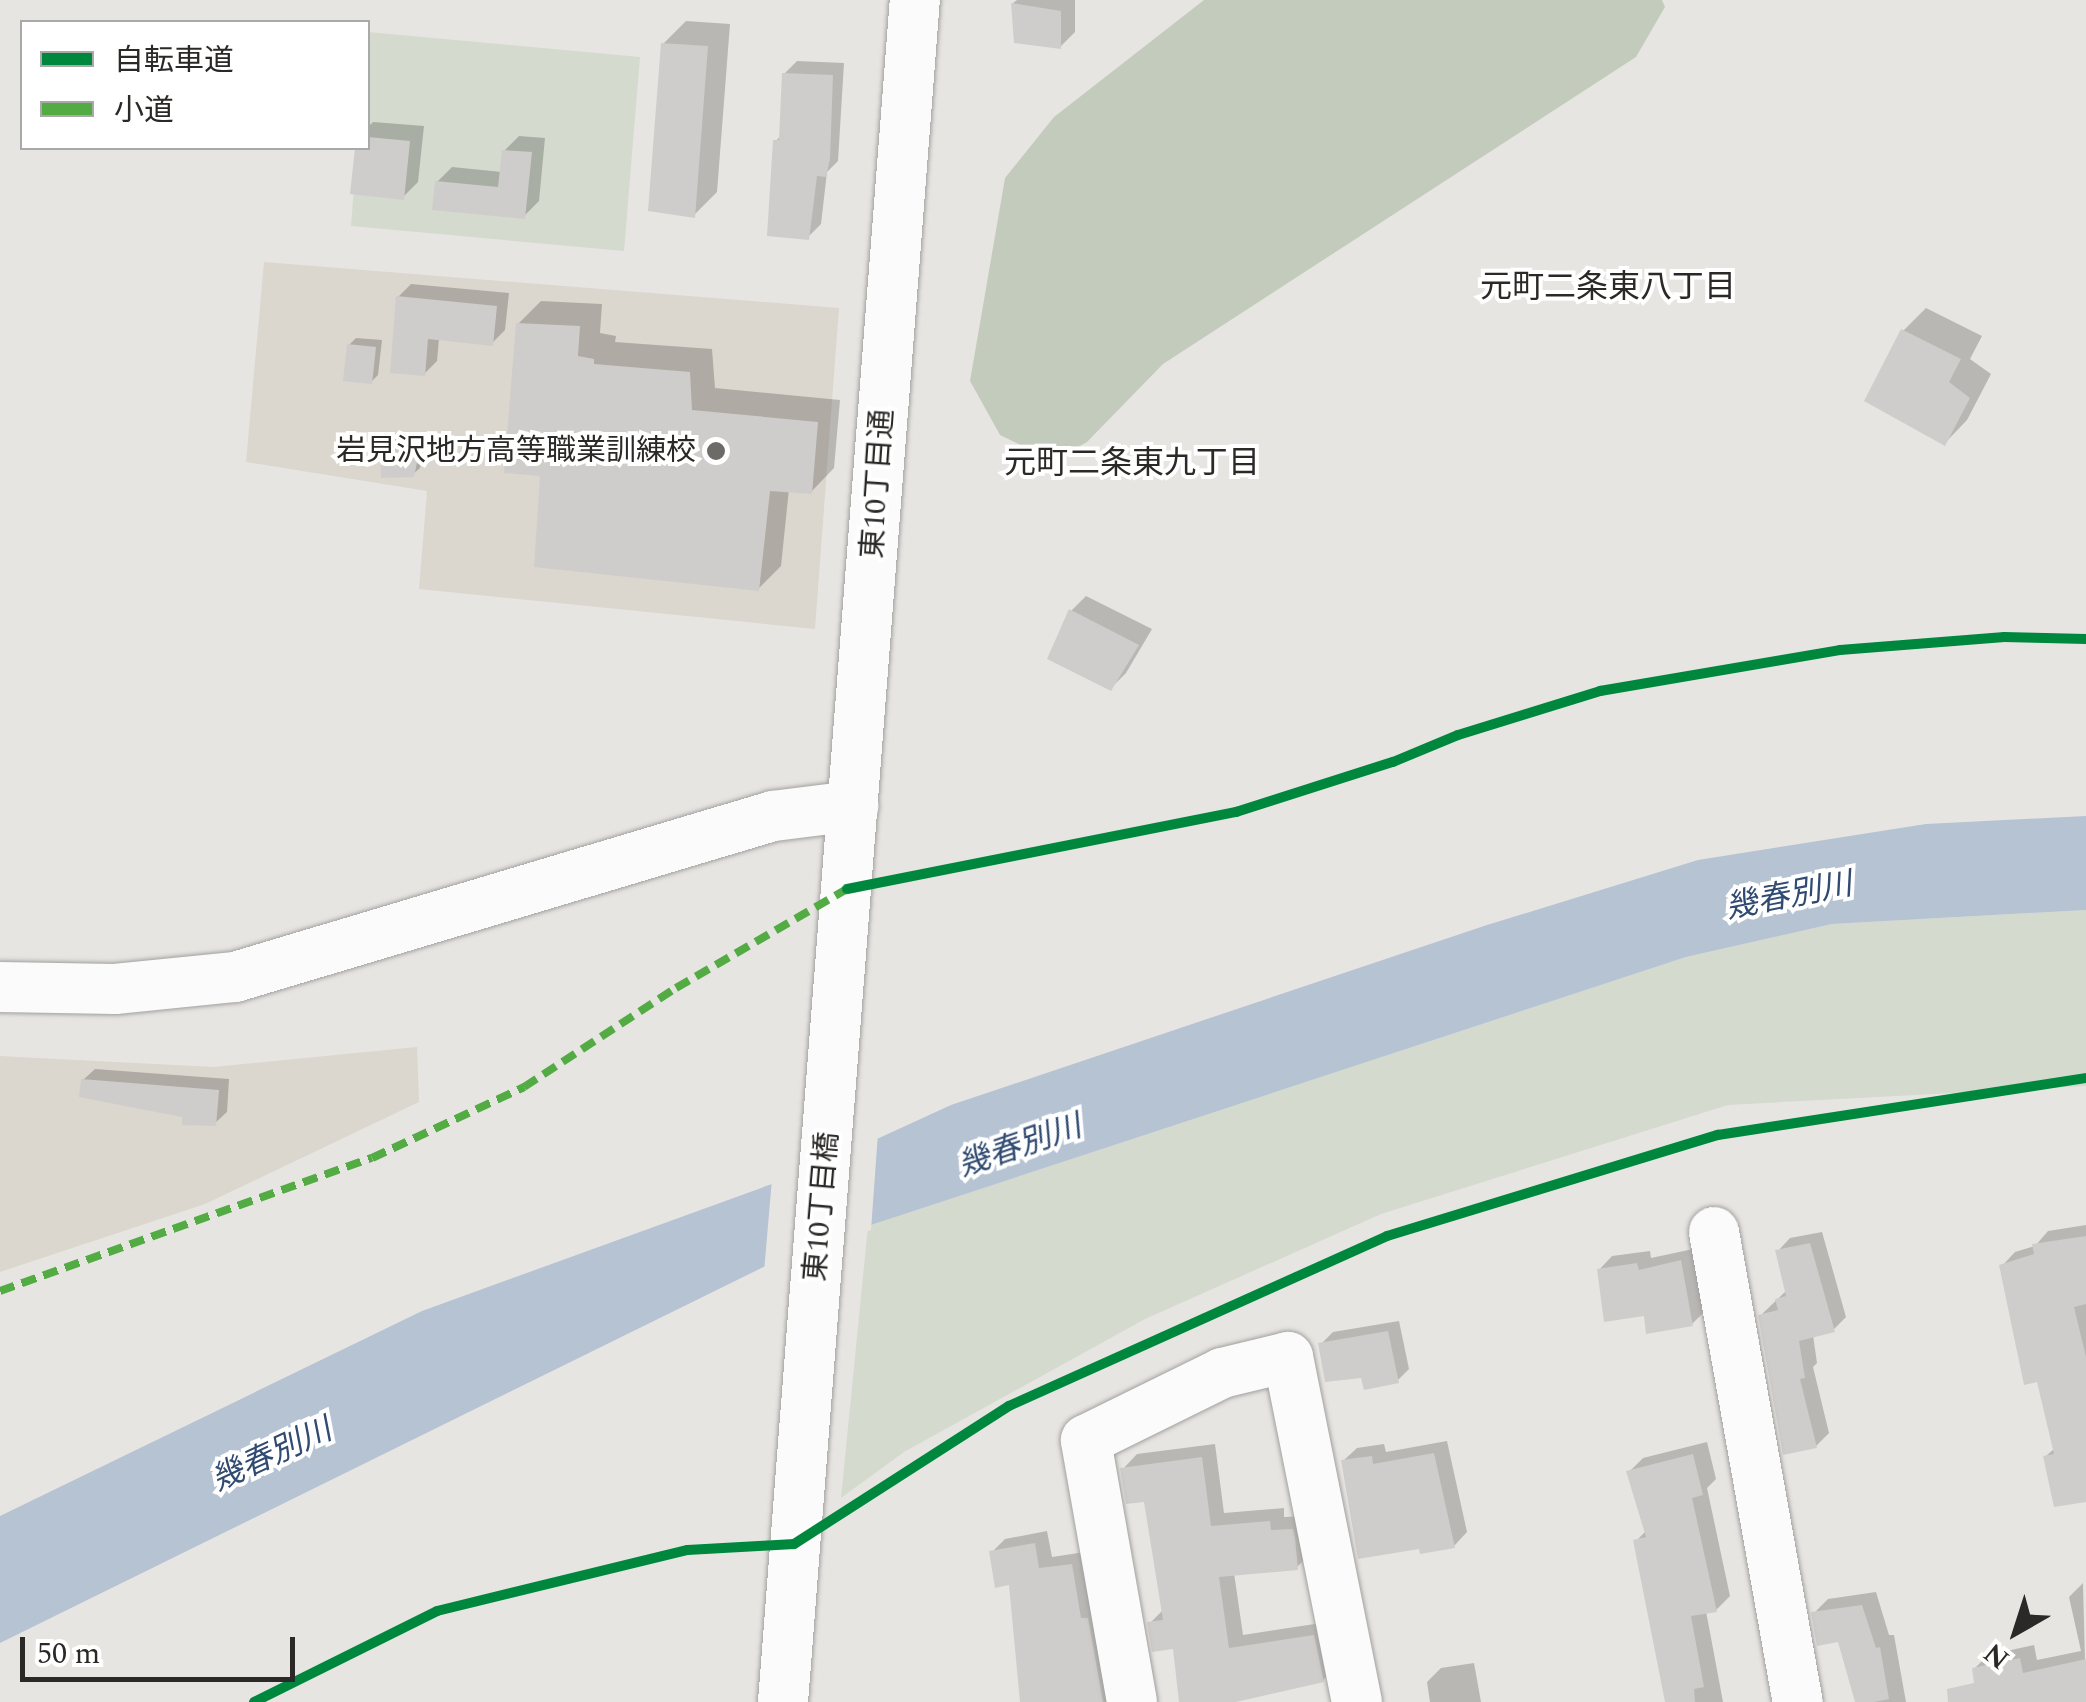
<!DOCTYPE html>
<meta charset="utf-8">
<style>
body{margin:0}
#map{position:relative;width:2086px;height:1702px;overflow:hidden;background:#e7e5e2;font-family:Spectral,"Noto Sans JP",serif}
div>[style]{position:absolute}
[style*='--x']{left:calc(var(--x)*1px);top:calc(var(--y)*1px);width:calc(var(--w)*1px);rotate:calc(var(--a)*1deg)}
.built>*{inset:0;background:#dbd6ce}
.green>*{inset:0;background:#d4dace}
.forest>*{inset:0;background:#c3ccbc}
.water>*{inset:0;background:#b6c3d3}
.pier>*{inset:0;background:#e7e5e2}
.shadow>*{inset:0;background:#0003}
.building>*{inset:0;background:#cfcdcb}
.roads{filter:drop-shadow(0 0 2px #a2a19f) drop-shadow(0 0 2px #a2a19f)}
.minor>*{height:50px;margin:-25px;padding:0 25px;transform-origin:25px;border-radius:25px;background:#fbfbfb}
.quiet>*{height:8px;margin-top:-4px;transform-origin:0;background:repeating-linear-gradient(90deg,#53ab44 0 15px,transparent 0 23px)}
.cycleway>*{height:10px;margin:-5px;padding:0 5px;transform-origin:5px;border-radius:5px;background:#00873e}
.dots>*{width:28px;height:28px;translate:-50% -50%;box-sizing:border-box;border:5px solid #fff;border-radius:50%}
span{translate:-50% -50%;white-space:nowrap;text-align:center;line-height:1.15;-webkit-text-stroke:8px #fff;paint-order:stroke}
.poi-label{font-size:30px;color:#2a2927}
.right{translate:-100% -50%;text-align:right}
.street-label{font-size:30px;color:#2a2927}
.neighbourhood-label{font-size:32px;color:#2a2927}
.water-label{font-size:32px;color:#304a71;font-style:italic}
.legend{position:absolute;left:20px;top:20px;width:350px;height:130px;box-sizing:border-box;background:#fff;border:2px solid #aaa9a9;margin:0;padding:12px 18px;list-style:none;font-size:30px;color:#2a2927}
.legend li{display:flex;align-items:center;gap:20px;height:50px}
.legend b{width:50px;border:2px solid #aaa9a9}
.north{position:absolute;left:1966px;top:1582px;width:100px;height:100px;-webkit-text-stroke:8px #fff;paint-order:stroke;rotate:219deg;font-size:28px;font-weight:700;line-height:40px;text-align:center;color:#2a2927}
.north::after{content:'';display:block;margin:auto;width:35px;height:45px;background:#2a2927;clip-path:polygon(50% 0,100% 100%,50% 72%,0 100%)}
.scale{position:absolute;left:20px;top:1637px;width:275px;height:45px;box-sizing:border-box;border:5px solid #2a2927;border-top:0;padding-left:12px;font-size:30px;line-height:35px;white-space:nowrap;color:#2a2927;-webkit-text-stroke:8px #fff;paint-order:stroke}
</style>
<div id="map">
<div class="built">
<i style="clip-path:polygon(264px 262px,839px 308px,815px 629px,419px 589px,427px 491px,246px 462px)"></i>
<i style="clip-path:polygon(417px 1047px,419px 1102px,205px 1204px,0 1272px,0 1056px,213px 1067px)"></i>
</div>
<div class="green">
<i style="clip-path:polygon(368px 32px,640px 57px,624px 251px,351px 226px,357px 148px,368px 148px)"></i>
<i style="clip-path:polygon(2086px 910px,2086px 1086px,1728px 1105px,1381px 1214px,1145px 1319px,904px 1452px,841px 1498px,868px 1226px,1686px 957px,1832px 924px)"></i>
</div>
<div class="forest">
<i style="clip-path:polygon(1204px 0,1662px 0,1665px 7px,1636px 57px,1163px 364px,1087px 442px,1053px 461px,1000px 435px,970px 381px,1005px 178px,1054px 117px)"></i>
</div>
<div class="water">
<i style="clip-path:polygon(2086px 816px,2086px 910px,1832px 924px,1686px 957px,868px 1226px,796px 1251px,0 1643px,0 1516px,422px 1311px,805px 1172px,951px 1105px,1484px 926px,1698px 860px,1926px 824px)"></i>
</div>
<div class="pier">
<i style="clip-path:polygon(878px 1133px,871px 1230px,764px 1272px,772px 1179px)"></i>
</div>
<div class="shadow">
<i style="clip-path:polygon(1017px 0,1075px 0,1075px 32px,1060px 47px,1013px 3px)"></i>
<i style="clip-path:polygon(686px 21px,730px 24px,717px 192px,694px 215px,663px 44px)"></i>
<i style="clip-path:polygon(797px 61px,844px 63px,838px 161px,827px 172px,821px 224px,808px 237px,776px 141px,782px 134px,784px 74px)"></i>
<i style="clip-path:polygon(373px 122px,424px 126px,418px 182px,403px 197px,353px 192px,357px 148px,368px 148px,368px 127px)"></i>
<i style="clip-path:polygon(519px 136px,545px 138px,539px 201px,524px 216px,437px 182px,452px 167px,502px 172px,504px 151px)"></i>
<i style="clip-path:polygon(411px 284px,509px 293px,505px 330px,492px 343px,439px 338px,437px 361px,424px 374px,398px 297px)"></i>
<i style="clip-path:polygon(541px 301px,602px 304px,600px 333px,616px 336px,615px 342px,712px 349px,715px 388px,840px 400px,834px 468px,812px 491px,789px 489px,781px 566px,758px 589px,542px 473px,518px 324px)"></i>
<i style="clip-path:polygon(1926px 308px,1982px 336px,1970px 359px,1991px 374px,1967px 420px,1945px 443px,1903px 331px)"></i>
<i style="clip-path:polygon(356px 338px,382px 340px,378px 375px,371px 382px,349px 345px)"></i>
<i style="clip-path:polygon(389px 438px,425px 442px,420px 468px,412px 475px,382px 445px)"></i>
<i style="clip-path:polygon(1086px 596px,1152px 629px,1126px 673px,1111px 688px,1071px 611px)"></i>
<i style="clip-path:polygon(95px 1069px,229px 1079px,227px 1112px,215px 1123px,83px 1080px)"></i>
<i style="clip-path:polygon(2086px 1225px,2086px 1500px,2046px 1456px,2055px 1448px,2039px 1379px,2002px 1266px,2015px 1252px,2035px 1246px,2048px 1231px)"></i>
<i style="clip-path:polygon(1822px 1232px,1846px 1317px,1833px 1330px,1813px 1335px,1817px 1363px,1813px 1367px,1829px 1433px,1816px 1446px,1761px 1315px,1787px 1290px,1778px 1251px,1790px 1238px)"></i>
<i style="clip-path:polygon(1693px 1249px,1705px 1311px,1692px 1324px,1646px 1314px,1599px 1270px,1612px 1256px,1650px 1251px,1651px 1258px)"></i>
<i style="clip-path:polygon(1399px 1321px,1409px 1369px,1398px 1380px,1363px 1375px,1321px 1344px,1333px 1332px)"></i>
<i style="clip-path:polygon(1447px 1441px,1467px 1532px,1454px 1546px,1343px 1461px,1357px 1448px,1384px 1444px,1386px 1452px)"></i>
<i style="clip-path:polygon(1707px 1442px,1716px 1479px,1707px 1488px,1730px 1596px,1716px 1610px,1706px 1611px,1723px 1702px,1668px 1702px,1636px 1541px,1647px 1530px,1629px 1472px,1643px 1458px)"></i>
<i style="clip-path:polygon(1215px 1444px,1224px 1513px,1284px 1508px,1284px 1517px,1307px 1516px,1311px 1553px,1297px 1567px,1234px 1573px,1243px 1635px,1328px 1622px,1337px 1666px,1323px 1680px,1207px 1702px,1181px 1702px,1176px 1646px,1150px 1623px,1164px 1609px,1146px 1499px,1123px 1469px,1137px 1454px)"></i>
<i style="clip-path:polygon(1047px 1531px,1052px 1557px,1085px 1552px,1120px 1702px,1025px 1702px,1011px 1582px,992px 1552px,1005px 1539px)"></i>
<i style="clip-path:polygon(2083px 1583px,2086px 1702px,1981px 1702px,1974px 1669px,1988px 1655px,2034px 1645px,2037px 1660px,2081px 1651px,2069px 1597px)"></i>
<i style="clip-path:polygon(1876px 1592px,1889px 1635px,1894px 1635px,1906px 1702px,1857px 1702px,1839px 1640px,1814px 1613px,1828px 1599px)"></i>
<i style="clip-path:polygon(1474px 1663px,1481px 1702px,1430px 1702px,1427px 1682px,1441px 1668px)"></i>
</div>
<div class="building">
<i style="clip-path:polygon(1011px 3px,1061px 11px,1061px 49px,1014px 43px)"></i>
<i style="clip-path:polygon(661px 43px,708px 46px,695px 218px,648px 211px)"></i>
<i style="clip-path:polygon(782px 73px,833px 75px,830px 159px,826px 177px,817px 176px,809px 240px,767px 236px,773px 140px,779px 140px)"></i>
<i style="clip-path:polygon(368px 137px,410px 141px,404px 200px,350px 194px,355px 148px,368px 148px)"></i>
<i style="clip-path:polygon(502px 150px,532px 152px,525px 219px,432px 210px,435px 181px,498px 187px)"></i>
<i style="clip-path:polygon(396px 296px,497px 306px,493px 346px,428px 339px,425px 376px,390px 373px)"></i>
<i style="clip-path:polygon(516px 323px,580px 326px,578px 356px,594px 359px,594px 364px,690px 372px,692px 410px,818px 422px,812px 494px,770px 491px,759px 591px,534px 567px,540px 476px,504px 473px)"></i>
<i style="clip-path:polygon(1901px 329px,1961px 359px,1949px 382px,1970px 398px,1945px 446px,1864px 401px)"></i>
<i style="clip-path:polygon(347px 344px,376px 347px,372px 384px,343px 381px)"></i>
<i style="clip-path:polygon(380px 444px,420px 448px,414px 477px,381px 478px)"></i>
<i style="clip-path:polygon(1069px 609px,1139px 645px,1111px 691px,1047px 659px)"></i>
<i style="clip-path:polygon(81px 1079px,219px 1090px,216px 1126px,182px 1125px,182px 1117px,79px 1097px)"></i>
<i style="clip-path:polygon(2086px 1236px,2086px 1304px,2074px 1307px,2086px 1357px,2086px 1502px,2054px 1507px,2043px 1456px,2054px 1454px,2037px 1382px,2024px 1385px,1999px 1265px,2034px 1254px,2032px 1244px)"></i>
<i style="clip-path:polygon(1810px 1243px,1835px 1332px,1799px 1341px,1805px 1378px,1800px 1379px,1817px 1448px,1783px 1455px,1758px 1315px,1778px 1310px,1775px 1299px,1786px 1296px,1775px 1250px)"></i>
<i style="clip-path:polygon(1681px 1260px,1693px 1326px,1646px 1334px,1644px 1316px,1604px 1322px,1597px 1269px,1637px 1263px,1639px 1270px)"></i>
<i style="clip-path:polygon(1388px 1331px,1399px 1383px,1364px 1390px,1361px 1378px,1325px 1382px,1318px 1343px)"></i>
<i style="clip-path:polygon(1434px 1453px,1455px 1548px,1420px 1554px,1419px 1549px,1358px 1559px,1341px 1460px,1372px 1456px,1373px 1464px)"></i>
<i style="clip-path:polygon(1693px 1454px,1703px 1495px,1692px 1498px,1717px 1612px,1691px 1616px,1704px 1687px,1694px 1689px,1695px 1702px,1665px 1702px,1633px 1540px,1646px 1537px,1626px 1471px)"></i>
<i style="clip-path:polygon(1202px 1457px,1211px 1526px,1270px 1521px,1271px 1530px,1293px 1529px,1295px 1538px,1298px 1570px,1219px 1577px,1229px 1648px,1314px 1635px,1324px 1682px,1236px 1702px,1179px 1702px,1173px 1649px,1152px 1652px,1147px 1622px,1163px 1620px,1144px 1502px,1126px 1504px,1120px 1468px)"></i>
<i style="clip-path:polygon(1035px 1543px,1039px 1568px,1072px 1564px,1081px 1618px,1088px 1618px,1103px 1702px,1020px 1702px,1009px 1585px,995px 1588px,989px 1551px)"></i>
<i style="clip-path:polygon(1862px 1605px,1876px 1648px,1880px 1647px,1889px 1699px,1874px 1702px,1855px 1702px,1838px 1642px,1817px 1646px,1811px 1612px)"></i>
<i style="clip-path:polygon(2020px 1658px,2023px 1673px,2086px 1659px,2086px 1702px,1948px 1702px,1947px 1689px,1974px 1683px,1972px 1668px)"></i>
</div>
<div class="roads">
<div class="minor">
<i style="--x:0;--y:987;--w:115;--a:1"></i>
<i style="--x:115;--y:989;--w:121;--a:-5.7"></i>
<i style="--x:235;--y:977;--w:562;--a:-16.66"></i>
<i style="--x:773;--y:816;--w:81;--a:-7.1"></i>
<i style="--x:1714;--y:1232;--w:477;--a:79.9"></i>
<i style="--x:783;--y:1702;--w:1707;--a:-85.57"></i>
<i style="--x:1132;--y:1702;--w:266;--a:-100"></i>
<i style="--x:1086;--y:1440;--w:152;--a:-26.2"></i>
<i style="--x:1222;--y:1373;--w:68;--a:-13.6"></i>
<i style="--x:1288;--y:1357;--w:352;--a:78.7"></i>
</div>
</div>
<div class="quiet">
<i style="--x:0;--y:1291;--w:395;--a:-19.7"></i>
<i style="--x:372;--y:1158;--w:168;--a:-25"></i>
<i style="--x:524;--y:1087;--w:181;--a:-33.1"></i>
<i style="--x:676;--y:988;--w:198;--a:-30.1"></i>
</div>
<div class="cycleway">
<i style="--x:847;--y:889;--w:397;--a:-11.2"></i>
<i style="--x:1236;--y:812;--w:165;--a:-17.7"></i>
<i style="--x:1393;--y:762;--w:70;--a:-22.6"></i>
<i style="--x:1458;--y:735;--w:149;--a:-17.2"></i>
<i style="--x:1600;--y:691;--w:243;--a:-9.7"></i>
<i style="--x:1840;--y:650;--w:165;--a:-4.5"></i>
<i style="--x:2004;--y:637;--w:82;--a:1.4"></i>
<i style="--x:254;--y:1702;--w:204;--a:-26.4"></i>
<i style="--x:437;--y:1611;--w:258;--a:-13.7"></i>
<i style="--x:688;--y:1550;--w:106;--a:-3.2"></i>
<i style="--x:794;--y:1544;--w:255;--a:-32.7"></i>
<i style="--x:1009;--y:1406;--w:414;--a:-24.2"></i>
<i style="--x:1387;--y:1236;--w:346;--a:-17"></i>
<i style="--x:1718;--y:1135;--w:372;--a:-8.8"></i>
</div>
<div class="dots">
<i style="left:716px;top:451px;background:#6c6b68"></i>
</div>
<div class="poi-label">
<span class="right" style="left:696px;top:451px">岩見沢地方高等職業訓練校</span>
</div>
<div class="street-label">
<span style="left:878px;top:484px;rotate:-86deg">東10丁目通</span>
<span style="left:822px;top:1207px;rotate:-85deg">東10丁目橋</span>
</div>
<div class="neighbourhood-label">
<span style="left:1608px;top:288px">元町二条東八丁目</span>
<span style="left:1132px;top:464px">元町二条東九丁目</span>
</div>
<div class="water-label">
<span style="left:1789px;top:897px;rotate:-11deg">幾春別川</span>
<span style="left:1020px;top:1147px;rotate:-19deg">幾春別川</span>
<span style="left:272px;top:1456px;rotate:-25deg">幾春別川</span>
</div>
<ul class="legend">
<li><b style="height:12px;background:#00873e"></b>自転車道</li>
<li><b style="height:12px;background:#53ab44"></b>小道</li>
</ul>
<div class="north">N</div>
<div class="scale">50 m</div>
</div>
